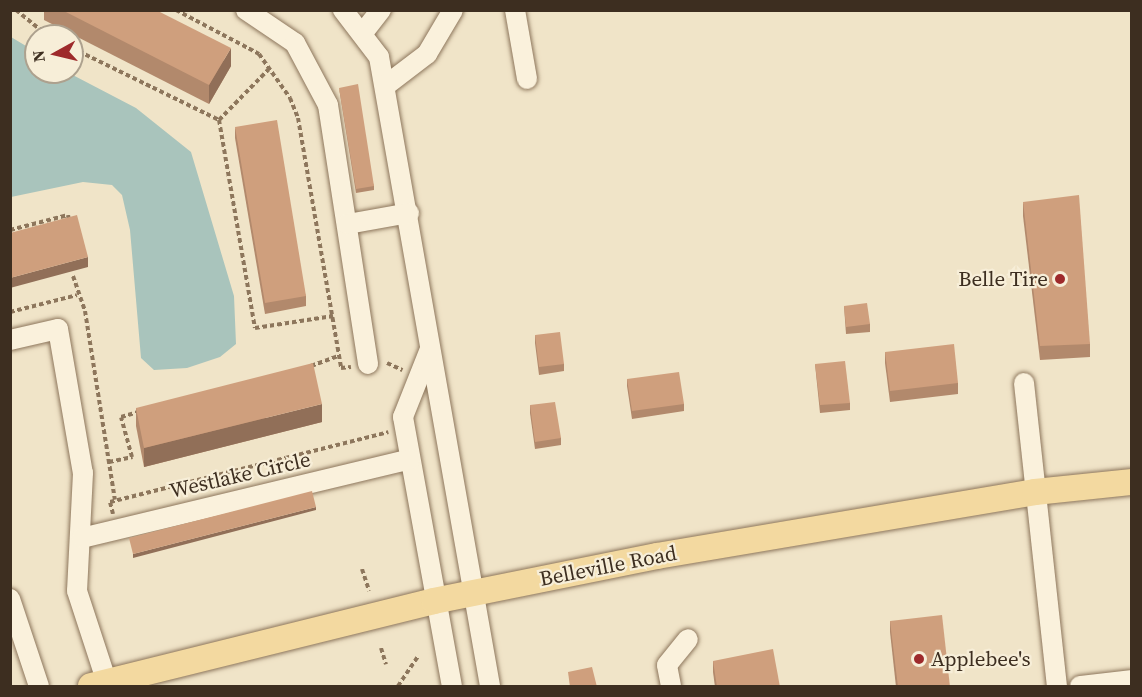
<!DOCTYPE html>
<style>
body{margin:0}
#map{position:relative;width:1142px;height:697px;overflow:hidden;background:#f0e4c8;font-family:"Source Serif 4",serif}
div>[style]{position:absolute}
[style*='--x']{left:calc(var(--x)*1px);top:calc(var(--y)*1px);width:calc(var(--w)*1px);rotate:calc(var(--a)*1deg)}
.water>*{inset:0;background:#a9c4bc}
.path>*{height:4px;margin-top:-2px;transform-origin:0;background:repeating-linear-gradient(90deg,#8d765c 0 4.5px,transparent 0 7.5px)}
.roads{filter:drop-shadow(0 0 2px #8d765c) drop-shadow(0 0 2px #8d765c)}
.minor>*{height:20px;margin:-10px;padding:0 10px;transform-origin:10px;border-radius:10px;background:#faf1dc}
.major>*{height:26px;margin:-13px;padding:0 13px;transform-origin:13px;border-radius:13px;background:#f3d9a0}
.wall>*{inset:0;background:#b2896c}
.shaded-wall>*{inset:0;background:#916f58}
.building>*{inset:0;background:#cf9f7d}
.dots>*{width:16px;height:16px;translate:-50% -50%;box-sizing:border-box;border:3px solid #f7eed8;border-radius:50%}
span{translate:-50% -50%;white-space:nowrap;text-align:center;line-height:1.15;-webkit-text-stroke:4.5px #f7eed8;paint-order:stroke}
.poi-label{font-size:21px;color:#3d2e20}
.right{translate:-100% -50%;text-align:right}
.left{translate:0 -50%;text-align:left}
.street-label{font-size:21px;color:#3d2e20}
.frame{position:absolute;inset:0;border:12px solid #3d2e20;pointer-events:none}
.north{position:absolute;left:24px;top:24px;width:60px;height:60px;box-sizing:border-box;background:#f7eed8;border:2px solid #ada18e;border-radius:50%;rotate:262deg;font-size:16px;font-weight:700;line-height:24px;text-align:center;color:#3d2e20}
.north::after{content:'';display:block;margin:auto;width:21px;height:27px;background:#9e2a2b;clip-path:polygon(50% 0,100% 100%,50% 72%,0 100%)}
</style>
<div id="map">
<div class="water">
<i style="clip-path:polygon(11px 37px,36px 52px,36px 72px,67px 72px,136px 108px,191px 152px,234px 296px,236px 344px,220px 357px,187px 368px,154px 370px,141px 358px,130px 230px,122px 195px,112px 185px,83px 182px,11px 197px)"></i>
</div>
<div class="path">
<i style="--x:16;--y:10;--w:41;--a:39.1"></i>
<i style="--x:176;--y:10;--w:94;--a:27.9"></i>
<i style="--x:259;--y:54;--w:54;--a:54.8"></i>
<i style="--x:290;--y:98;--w:22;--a:68"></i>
<i style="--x:298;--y:118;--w:254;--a:80.2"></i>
<i style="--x:341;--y:368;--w:10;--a:-6"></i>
<i style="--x:72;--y:48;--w:164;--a:26.1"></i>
<i style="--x:219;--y:120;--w:211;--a:80.2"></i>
<i style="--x:255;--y:328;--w:79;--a:-8.7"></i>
<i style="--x:219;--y:120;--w:71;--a:-45.6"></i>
<i style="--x:10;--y:230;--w:60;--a:-14.5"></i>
<i style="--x:68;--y:215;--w:5;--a:79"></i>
<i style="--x:73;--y:276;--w:37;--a:71"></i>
<i style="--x:85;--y:311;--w:191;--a:81"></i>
<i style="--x:10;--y:312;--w:69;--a:-14.2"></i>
<i style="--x:387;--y:363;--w:17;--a:25"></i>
<i style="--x:311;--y:366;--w:30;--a:-20"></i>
<i style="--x:109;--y:462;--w:24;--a:-12"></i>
<i style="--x:132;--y:457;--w:41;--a:-105.4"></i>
<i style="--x:121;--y:417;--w:18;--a:-16"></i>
<i style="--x:113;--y:514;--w:12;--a:-104"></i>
<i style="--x:110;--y:502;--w:287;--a:-14.1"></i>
<i style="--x:362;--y:569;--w:23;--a:72"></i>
<i style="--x:381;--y:648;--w:17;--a:73"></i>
<i style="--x:398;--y:686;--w:36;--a:-56"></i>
</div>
<div class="roads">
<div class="minor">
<i style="--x:246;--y:10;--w:59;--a:34"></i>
<i style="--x:295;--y:43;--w:70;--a:62"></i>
<i style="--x:328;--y:105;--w:262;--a:81.2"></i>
<i style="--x:343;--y:10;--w:59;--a:52.5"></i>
<i style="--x:379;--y:57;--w:639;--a:79.99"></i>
<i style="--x:515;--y:10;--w:70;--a:80.1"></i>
<i style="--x:362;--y:34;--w:31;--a:-52"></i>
<i style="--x:385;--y:86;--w:53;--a:-37.3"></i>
<i style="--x:427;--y:54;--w:51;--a:-59.4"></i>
<i style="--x:348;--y:224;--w:62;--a:-10.2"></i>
<i style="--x:10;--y:340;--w:49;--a:-12.9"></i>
<i style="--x:58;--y:329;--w:146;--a:80.2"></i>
<i style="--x:83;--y:473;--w:118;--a:92.9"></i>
<i style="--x:77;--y:591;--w:97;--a:71.9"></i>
<i style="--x:430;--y:349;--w:73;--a:111.7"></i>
<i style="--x:403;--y:417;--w:273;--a:79.7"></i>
<i style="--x:1024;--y:383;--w:305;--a:83.8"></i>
<i style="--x:82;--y:538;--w:337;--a:-13.5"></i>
<i style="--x:10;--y:599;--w:92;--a:71.6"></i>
<i style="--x:671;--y:686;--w:21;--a:-101"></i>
<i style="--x:667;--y:665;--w:33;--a:-51"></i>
<i style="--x:1080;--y:686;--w:52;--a:-6.6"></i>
</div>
<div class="major">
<i style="--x:91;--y:686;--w:353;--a:-13.9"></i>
<i style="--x:434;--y:601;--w:227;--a:-11.4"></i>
<i style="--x:657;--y:556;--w:383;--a:-9.6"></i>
<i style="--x:1035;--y:492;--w:98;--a:-5.9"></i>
</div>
</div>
<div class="wall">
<i style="clip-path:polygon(44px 10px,156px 10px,231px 66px,209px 104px,44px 20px)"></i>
<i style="clip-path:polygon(339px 88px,374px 186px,374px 190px,356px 193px)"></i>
<i style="clip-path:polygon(235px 127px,306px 296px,306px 306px,265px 314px,235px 138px)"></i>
<i style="clip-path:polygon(1023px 202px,1090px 344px,1090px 357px,1040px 360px,1023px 216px)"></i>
<i style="clip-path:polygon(844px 306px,870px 324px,870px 332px,846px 334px)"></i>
<i style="clip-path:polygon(535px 335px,564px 364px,564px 371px,539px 375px,535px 343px)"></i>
<i style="clip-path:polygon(885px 352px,958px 383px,958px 394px,890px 402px,885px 363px)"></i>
<i style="clip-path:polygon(815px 364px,850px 403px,850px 410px,820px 413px)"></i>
<i style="clip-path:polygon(627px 379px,684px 404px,684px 411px,632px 419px,627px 386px)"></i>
<i style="clip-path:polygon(530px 405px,561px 438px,561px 445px,535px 449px,530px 413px)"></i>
<i style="clip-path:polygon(136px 408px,322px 422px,144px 467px,136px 426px)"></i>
<i style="clip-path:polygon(890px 621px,950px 687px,896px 687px,890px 632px)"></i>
<i style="clip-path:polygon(713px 661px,780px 687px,715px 687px,713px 672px)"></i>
</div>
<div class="shaded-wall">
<i style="clip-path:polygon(231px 48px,231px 66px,209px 104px,209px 85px)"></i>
<i style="clip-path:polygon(88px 257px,88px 267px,10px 288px,10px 278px)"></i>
<i style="clip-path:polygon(322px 404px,322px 422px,144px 467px,144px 448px)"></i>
<i style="clip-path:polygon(316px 507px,316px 510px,133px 558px,133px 554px)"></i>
</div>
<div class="building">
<i style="clip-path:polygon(62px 10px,156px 10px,231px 48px,209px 85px)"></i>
<i style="clip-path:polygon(358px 84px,374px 186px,356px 189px,339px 88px)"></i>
<i style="clip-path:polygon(277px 120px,306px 296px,265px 303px,235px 127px)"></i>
<i style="clip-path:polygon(1079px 195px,1090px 344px,1040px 346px,1023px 202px)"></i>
<i style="clip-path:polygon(77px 215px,88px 257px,10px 278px,10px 233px)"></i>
<i style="clip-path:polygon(867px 303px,870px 324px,846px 327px,844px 306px)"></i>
<i style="clip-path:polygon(560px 332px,564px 364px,539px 367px,535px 335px)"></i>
<i style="clip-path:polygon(954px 344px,958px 383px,890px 391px,885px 352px)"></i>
<i style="clip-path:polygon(845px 361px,850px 403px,820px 405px,815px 364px)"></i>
<i style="clip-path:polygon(313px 363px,322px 404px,144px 448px,136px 408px)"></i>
<i style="clip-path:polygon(679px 372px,684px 404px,632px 411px,627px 379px)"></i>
<i style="clip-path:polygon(555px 402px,561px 438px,535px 442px,530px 405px)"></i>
<i style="clip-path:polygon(312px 491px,316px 507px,133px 554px,129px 538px)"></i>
<i style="clip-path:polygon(942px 615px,950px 687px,898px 687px,890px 621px)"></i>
<i style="clip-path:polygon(773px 649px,780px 687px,717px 687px,713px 661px)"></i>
<i style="clip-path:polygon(592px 667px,597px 687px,570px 687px,568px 672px)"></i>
</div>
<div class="dots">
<i style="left:1060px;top:279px;background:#9e2a2b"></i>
<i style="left:919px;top:659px;background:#9e2a2b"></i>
</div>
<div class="poi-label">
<span class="right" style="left:1048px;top:279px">Belle Tire</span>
<span class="left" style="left:931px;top:659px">Applebee's</span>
</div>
<div class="street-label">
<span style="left:240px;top:475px;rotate:-13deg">Westlake Circle</span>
<span style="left:608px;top:566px;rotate:-11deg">Belleville Road</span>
</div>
<div class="frame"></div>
<div class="north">N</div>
</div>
